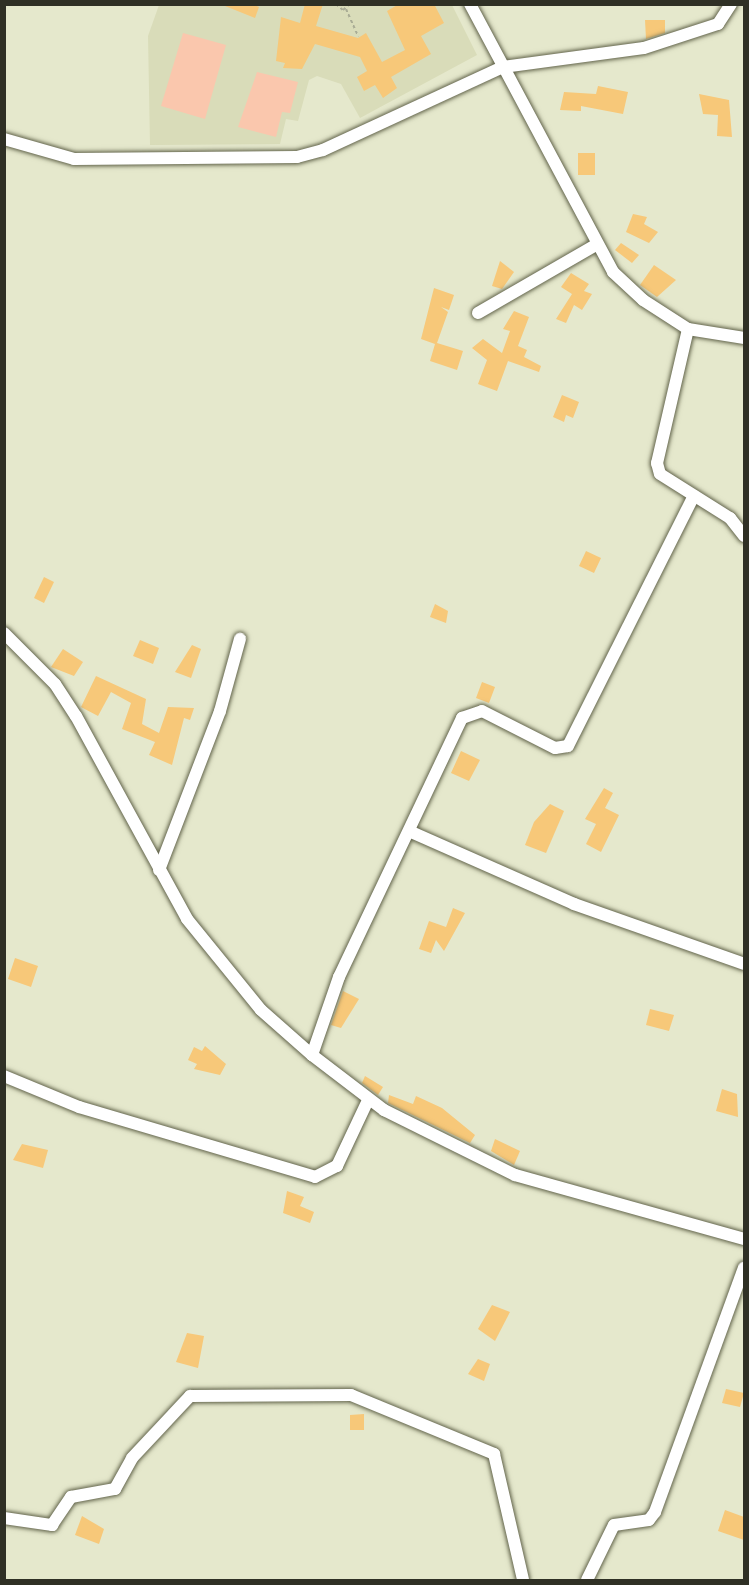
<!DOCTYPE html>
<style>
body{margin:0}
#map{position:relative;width:749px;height:1585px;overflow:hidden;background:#e5e8cc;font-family:Quicksand,sans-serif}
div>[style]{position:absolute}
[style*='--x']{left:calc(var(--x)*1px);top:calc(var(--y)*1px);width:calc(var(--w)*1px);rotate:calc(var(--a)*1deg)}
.built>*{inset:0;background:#d9dcb9}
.green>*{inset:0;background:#fac7ad}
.building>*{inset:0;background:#f7c879}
.path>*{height:2px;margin-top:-1px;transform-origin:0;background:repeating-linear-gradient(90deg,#a9ac95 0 3px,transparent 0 6px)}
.roads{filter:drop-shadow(0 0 2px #62644b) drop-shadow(0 0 2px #62644b)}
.street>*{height:12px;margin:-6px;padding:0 6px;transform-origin:6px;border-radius:6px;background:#fff}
span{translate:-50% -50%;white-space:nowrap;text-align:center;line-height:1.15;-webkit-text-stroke:4.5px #f2f5d9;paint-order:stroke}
.frame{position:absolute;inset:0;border:6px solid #2f3025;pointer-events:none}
</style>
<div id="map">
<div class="built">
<i style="clip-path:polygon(159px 5px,452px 5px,477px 55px,360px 118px,341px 84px,317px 76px,309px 80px,298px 121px,286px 119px,280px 144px,150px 145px,148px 36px)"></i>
</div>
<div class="green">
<i style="clip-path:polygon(183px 33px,226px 45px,205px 119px,161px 106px)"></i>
<i style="clip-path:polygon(257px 72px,298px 82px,290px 113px,282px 112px,276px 137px,238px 127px)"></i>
</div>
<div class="building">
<i style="clip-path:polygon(220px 4px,252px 4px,259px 7px,255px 18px)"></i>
<i style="clip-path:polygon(305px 4px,323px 4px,316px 26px,358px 38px,366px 33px,382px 62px,405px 50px,387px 11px,399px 4px,434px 4px,444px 23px,421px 36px,431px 54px,391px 77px,397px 88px,383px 98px,375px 85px,364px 91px,357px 77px,367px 71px,360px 57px,315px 44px,302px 69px,283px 68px,285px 63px,276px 61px,281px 17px,300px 23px)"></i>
<i style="clip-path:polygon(645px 20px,665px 20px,665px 33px,646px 39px)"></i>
<i style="clip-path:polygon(598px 86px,628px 92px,623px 114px,581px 106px,581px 111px,560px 110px,564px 92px,596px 94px)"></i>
<i style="clip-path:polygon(699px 94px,729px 100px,732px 137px,717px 136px,718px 115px,703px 114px)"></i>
<i style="clip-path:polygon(578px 153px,595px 153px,595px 175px,578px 175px)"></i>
<i style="clip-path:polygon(633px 214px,647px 217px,644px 224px,658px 232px,649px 243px,626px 232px)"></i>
<i style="clip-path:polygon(621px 243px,639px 255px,632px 263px,615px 250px)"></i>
<i style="clip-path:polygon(500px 261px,514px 272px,502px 289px,492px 286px)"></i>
<i style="clip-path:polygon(654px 265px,676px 280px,657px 297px,640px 285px)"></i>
<i style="clip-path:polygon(571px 273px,589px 284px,584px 291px,592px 294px,582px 310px,574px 305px,566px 323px,556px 319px,572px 294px,561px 287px)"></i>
<i style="clip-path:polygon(434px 288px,454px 295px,449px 310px,441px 307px,448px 312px,437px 343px,463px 351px,457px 370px,430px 361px,435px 344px,421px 339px)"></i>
<i style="clip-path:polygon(514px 311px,529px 317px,518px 346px,527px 350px,524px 357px,541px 366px,539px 372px,508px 361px,497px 391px,478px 384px,487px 360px,472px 348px,483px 339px,502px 353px,510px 331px,503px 329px)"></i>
<i style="clip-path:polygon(562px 395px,579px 402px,573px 418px,566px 415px,564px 422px,553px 417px)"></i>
<i style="clip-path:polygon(586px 551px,601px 558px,594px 573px,579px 566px)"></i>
<i style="clip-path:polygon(44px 577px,54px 582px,44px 603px,34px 598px)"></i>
<i style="clip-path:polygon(435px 604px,448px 611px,446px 623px,430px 617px)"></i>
<i style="clip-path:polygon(140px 640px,159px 648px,153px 664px,133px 656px)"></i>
<i style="clip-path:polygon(192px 645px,201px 649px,191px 678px,175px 672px)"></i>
<i style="clip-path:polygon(63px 649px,83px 662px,74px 676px,51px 667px)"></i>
<i style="clip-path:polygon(96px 676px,146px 699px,142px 724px,159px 733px,168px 707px,194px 708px,190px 720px,184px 718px,172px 765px,149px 755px,155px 742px,122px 729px,131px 703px,111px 692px,98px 716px,81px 707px)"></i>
<i style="clip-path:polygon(482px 682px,495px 687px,489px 703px,476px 698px)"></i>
<i style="clip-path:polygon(461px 751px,480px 760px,469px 781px,451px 773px)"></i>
<i style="clip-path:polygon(604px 788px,613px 793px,605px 808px,619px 815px,601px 852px,586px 844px,596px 824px,585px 819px)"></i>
<i style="clip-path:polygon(550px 804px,564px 811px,546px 853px,525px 845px,534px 822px)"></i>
<i style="clip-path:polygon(453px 908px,465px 913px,444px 951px,436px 940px,431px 953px,419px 949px,429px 921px,446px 927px)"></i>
<i style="clip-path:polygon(15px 958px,38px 966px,31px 987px,8px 979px)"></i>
<i style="clip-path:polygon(343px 991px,359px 999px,341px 1028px,331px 1025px)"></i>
<i style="clip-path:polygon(650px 1009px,674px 1015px,669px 1031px,646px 1025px)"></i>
<i style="clip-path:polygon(205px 1046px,226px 1064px,220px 1075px,194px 1069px,197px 1064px,188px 1060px,194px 1047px,202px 1051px)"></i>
<i style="clip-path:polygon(365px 1076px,383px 1087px,378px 1095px,362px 1083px)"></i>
<i style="clip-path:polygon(722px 1089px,737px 1094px,738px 1117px,716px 1111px)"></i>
<i style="clip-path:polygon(389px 1095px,413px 1104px,416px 1096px,442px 1108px,475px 1135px,470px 1143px,388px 1103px)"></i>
<i style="clip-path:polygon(495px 1139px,520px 1151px,514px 1165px,491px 1151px)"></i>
<i style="clip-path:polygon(22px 1144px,48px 1150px,43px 1168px,13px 1160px)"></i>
<i style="clip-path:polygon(287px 1191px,304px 1197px,300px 1206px,314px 1212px,310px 1223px,283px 1213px)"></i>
<i style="clip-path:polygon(492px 1305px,510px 1312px,495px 1341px,478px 1329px)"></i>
<i style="clip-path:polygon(187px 1333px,204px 1336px,198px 1368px,176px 1362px)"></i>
<i style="clip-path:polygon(478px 1359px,490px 1364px,484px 1381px,468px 1374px)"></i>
<i style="clip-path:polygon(726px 1389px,744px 1393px,740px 1407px,722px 1403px)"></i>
<i style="clip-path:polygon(364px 1414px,364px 1430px,350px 1430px,350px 1415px)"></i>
<i style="clip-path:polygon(725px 1510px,744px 1517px,744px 1540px,718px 1531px)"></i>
<i style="clip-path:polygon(82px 1516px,104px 1529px,99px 1544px,75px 1535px)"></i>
</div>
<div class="path">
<i style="--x:336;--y:4;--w:9;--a:41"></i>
<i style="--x:343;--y:10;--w:9;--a:-41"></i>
<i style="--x:346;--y:9;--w:30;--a:66"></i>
</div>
<div class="roads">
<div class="street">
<i style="--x:470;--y:4;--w:304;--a:61.9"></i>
<i style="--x:613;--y:272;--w:41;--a:43"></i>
<i style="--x:643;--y:300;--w:54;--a:32.8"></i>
<i style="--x:688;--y:329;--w:138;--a:103"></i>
<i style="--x:657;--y:463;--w:11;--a:75"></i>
<i style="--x:660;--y:474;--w:83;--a:32.2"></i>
<i style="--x:730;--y:518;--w:23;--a:52"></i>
<i style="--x:4;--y:139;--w:73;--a:15.9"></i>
<i style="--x:74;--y:159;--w:223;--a:-0.5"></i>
<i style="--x:297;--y:157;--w:27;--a:-15"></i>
<i style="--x:323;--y:150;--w:198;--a:-24.8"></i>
<i style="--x:503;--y:67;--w:142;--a:-7.7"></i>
<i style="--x:644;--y:48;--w:78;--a:-18"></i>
<i style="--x:718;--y:24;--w:24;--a:-57"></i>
<i style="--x:478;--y:313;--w:136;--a:-30"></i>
<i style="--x:688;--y:329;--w:57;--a:9.1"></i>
<i style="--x:4;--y:633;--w:72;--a:45"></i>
<i style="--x:55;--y:684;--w:38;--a:57"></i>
<i style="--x:76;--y:716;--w:231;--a:61.3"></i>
<i style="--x:187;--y:919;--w:117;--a:50.9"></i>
<i style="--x:261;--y:1010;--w:68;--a:41.4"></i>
<i style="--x:312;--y:1055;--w:91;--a:37.4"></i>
<i style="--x:384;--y:1110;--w:146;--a:26.4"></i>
<i style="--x:515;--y:1175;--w:238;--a:15.6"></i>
<i style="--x:411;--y:832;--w:178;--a:23.8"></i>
<i style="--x:574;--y:904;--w:180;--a:19.4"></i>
<i style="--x:159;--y:870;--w:170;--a:-69"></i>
<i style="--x:220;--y:711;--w:75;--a:-74.5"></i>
<i style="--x:312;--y:1055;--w:83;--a:-70.9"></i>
<i style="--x:339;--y:977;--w:287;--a:-64.6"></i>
<i style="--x:462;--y:718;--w:21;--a:-19"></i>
<i style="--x:482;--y:711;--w:82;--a:26.9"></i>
<i style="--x:555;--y:748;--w:13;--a:-9"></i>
<i style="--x:568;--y:746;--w:280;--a:-63.3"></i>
<i style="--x:4;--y:1076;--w:81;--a:22.5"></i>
<i style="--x:79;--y:1107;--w:246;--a:16.5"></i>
<i style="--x:315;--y:1177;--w:25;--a:-27"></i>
<i style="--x:337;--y:1166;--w:73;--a:-64.8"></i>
<i style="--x:4;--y:1518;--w:49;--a:8.3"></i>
<i style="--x:52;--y:1525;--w:34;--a:-56"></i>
<i style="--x:71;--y:1497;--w:45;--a:-10.3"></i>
<i style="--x:115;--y:1489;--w:35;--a:-61"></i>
<i style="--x:132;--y:1458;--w:85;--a:-46.9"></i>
<i style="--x:190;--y:1396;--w:161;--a:-0.4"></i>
<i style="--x:351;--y:1395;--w:155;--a:22.4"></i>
<i style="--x:494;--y:1454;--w:129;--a:77"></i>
<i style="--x:587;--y:1580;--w:61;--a:-63.9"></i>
<i style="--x:614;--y:1525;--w:35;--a:-8"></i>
<i style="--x:649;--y:1520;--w:10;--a:-53"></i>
<i style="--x:655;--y:1512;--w:260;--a:-70"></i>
</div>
</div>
<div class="frame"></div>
</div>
